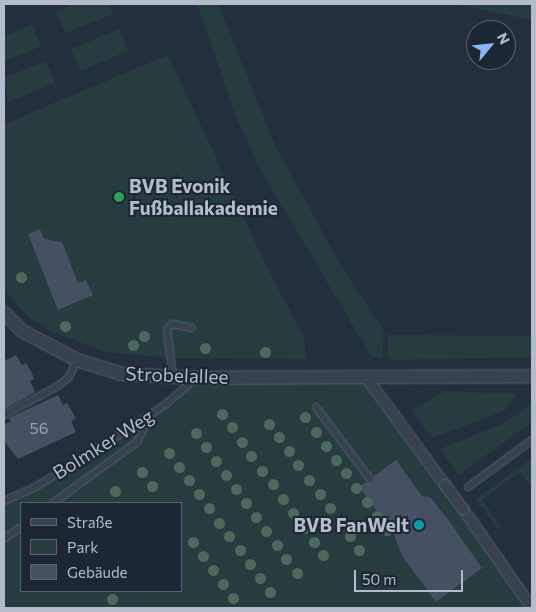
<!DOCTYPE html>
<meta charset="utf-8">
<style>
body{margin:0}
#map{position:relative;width:536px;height:612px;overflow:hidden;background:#242f3e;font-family:Commissioner,sans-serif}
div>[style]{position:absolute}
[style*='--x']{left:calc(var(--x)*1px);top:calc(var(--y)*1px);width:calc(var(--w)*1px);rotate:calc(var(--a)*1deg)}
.green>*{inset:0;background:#263c3f}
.building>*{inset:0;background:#455162}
.roads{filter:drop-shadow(0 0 1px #565f6c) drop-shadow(0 0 1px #565f6c)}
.service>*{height:6px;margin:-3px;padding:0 3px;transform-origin:3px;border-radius:3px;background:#38414e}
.pedestrian>*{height:10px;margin:-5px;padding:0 5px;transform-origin:5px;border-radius:5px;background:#38414e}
.minor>*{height:12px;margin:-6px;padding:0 6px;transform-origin:6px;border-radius:6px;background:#38414e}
.bridges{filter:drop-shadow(0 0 1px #565f6c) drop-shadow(0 0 1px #565f6c)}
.pedestrian-bridge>*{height:10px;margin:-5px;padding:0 5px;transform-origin:5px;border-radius:5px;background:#38414e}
.trees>*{width:11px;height:11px;margin:-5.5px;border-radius:50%;background:#4b6a5d}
.dots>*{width:14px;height:14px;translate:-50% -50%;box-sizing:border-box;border:2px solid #1d2633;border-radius:50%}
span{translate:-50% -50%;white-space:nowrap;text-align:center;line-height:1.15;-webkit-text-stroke:4px #1d2633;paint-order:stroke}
.number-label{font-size:16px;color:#98a1af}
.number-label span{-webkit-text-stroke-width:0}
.poi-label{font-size:19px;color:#b4bcc9;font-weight:700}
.left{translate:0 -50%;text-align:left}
.right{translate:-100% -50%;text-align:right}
.street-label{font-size:19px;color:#b4bcc9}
.frame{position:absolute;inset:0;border:5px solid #b4bcc9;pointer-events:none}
.legend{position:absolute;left:20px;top:502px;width:162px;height:90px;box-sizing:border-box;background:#1d2633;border:1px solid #59626f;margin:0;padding:6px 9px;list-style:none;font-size:15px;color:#b4bcc9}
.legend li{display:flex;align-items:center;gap:10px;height:25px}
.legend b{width:25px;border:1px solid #59626f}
.north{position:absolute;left:466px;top:20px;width:50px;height:50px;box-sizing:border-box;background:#1d2633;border:1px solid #59626f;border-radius:50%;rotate:62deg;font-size:14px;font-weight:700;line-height:20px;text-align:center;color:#b4bcc9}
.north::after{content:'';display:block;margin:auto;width:18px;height:22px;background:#8ab4f8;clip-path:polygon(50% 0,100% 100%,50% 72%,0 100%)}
.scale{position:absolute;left:354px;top:570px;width:109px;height:22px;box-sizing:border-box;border:2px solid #b4bcc9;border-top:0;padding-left:6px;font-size:15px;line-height:18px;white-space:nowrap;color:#b4bcc9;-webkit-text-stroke:4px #1d2633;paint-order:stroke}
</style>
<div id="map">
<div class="green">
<i style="clip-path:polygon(74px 4px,109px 4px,113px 14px,65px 33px,56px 11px)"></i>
<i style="clip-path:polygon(197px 4px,218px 4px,273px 141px,337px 259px,384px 331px,382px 359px,371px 356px,258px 166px,236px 116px)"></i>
<i style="clip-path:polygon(456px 4px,532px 4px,532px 20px)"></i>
<i style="clip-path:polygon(32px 24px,41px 46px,4px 62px,4px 36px)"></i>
<i style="clip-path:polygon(119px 29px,128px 51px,80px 71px,71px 49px)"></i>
<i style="clip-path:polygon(168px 55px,268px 270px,304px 337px,306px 359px,170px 358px,106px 352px,50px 331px,28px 316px,4px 290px,4px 124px)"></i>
<i style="clip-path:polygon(46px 61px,55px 83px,8px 102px,4px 78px)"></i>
<i style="clip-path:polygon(388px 335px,532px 336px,532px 357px,392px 360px,388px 356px)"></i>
<i style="clip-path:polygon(evenodd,196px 378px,371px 383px,532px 608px,4px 608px,4px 500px,49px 478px,166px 404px,196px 378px,21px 503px,181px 503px,181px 591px,21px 591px,21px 503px)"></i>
<i style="clip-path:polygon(444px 392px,515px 393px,516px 397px,504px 411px,432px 438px,411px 410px)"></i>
<i style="clip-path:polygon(532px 403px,532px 422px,459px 475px,440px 449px,504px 423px)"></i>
<i style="clip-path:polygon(532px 458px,532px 488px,520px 472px,482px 500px,501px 527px,498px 529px,476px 499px)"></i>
</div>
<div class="building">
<i style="clip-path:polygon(40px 229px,44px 239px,62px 242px,78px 283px,86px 280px,93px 295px,58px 310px,28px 234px)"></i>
<i style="clip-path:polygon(16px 355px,22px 365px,26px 363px,32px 373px,34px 379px,30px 381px,35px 392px,5px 409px,4px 361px)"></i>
<i style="clip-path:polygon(58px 395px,63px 405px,67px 403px,73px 413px,76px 419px,71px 421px,76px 432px,18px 459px,4px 441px,4px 425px,11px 421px,9px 418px)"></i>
<i style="clip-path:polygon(396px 460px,422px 496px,430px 497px,447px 518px,482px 568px,436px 602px,403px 557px,392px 531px,359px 487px,366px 482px,373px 483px,374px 476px)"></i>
</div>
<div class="roads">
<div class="service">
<i style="--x:173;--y:377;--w:48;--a:-97.1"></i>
<i style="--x:167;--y:329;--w:7;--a:-45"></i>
<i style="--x:172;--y:324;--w:20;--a:11"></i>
<i style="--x:316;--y:407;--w:90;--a:53.1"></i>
<i style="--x:4;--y:415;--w:61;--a:-28.2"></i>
<i style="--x:58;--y:386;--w:14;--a:-39"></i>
<i style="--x:69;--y:377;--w:19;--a:-65"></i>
<i style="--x:468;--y:487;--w:79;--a:-36.3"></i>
<i style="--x:4;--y:501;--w:36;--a:-24"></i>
<i style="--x:37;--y:486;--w:67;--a:-31.6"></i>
<i style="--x:94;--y:451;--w:86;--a:-33.1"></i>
<i style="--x:166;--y:404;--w:38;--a:-41"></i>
<i style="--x:53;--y:503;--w:104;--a:-36"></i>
<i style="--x:137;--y:442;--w:30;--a:-63"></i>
<i style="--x:4;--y:539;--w:21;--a:-35"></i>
</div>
<div class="pedestrian">
<i style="--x:366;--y:377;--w:134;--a:53.8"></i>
<i style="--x:463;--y:509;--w:121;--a:55.1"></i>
</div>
<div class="minor">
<i style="--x:4;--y:313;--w:25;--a:45"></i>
<i style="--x:22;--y:331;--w:62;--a:27.8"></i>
<i style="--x:77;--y:360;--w:47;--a:17.3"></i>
<i style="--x:122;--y:374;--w:74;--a:3.1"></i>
<i style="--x:196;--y:378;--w:336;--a:-0.3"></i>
</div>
</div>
<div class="bridges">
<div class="pedestrian-bridge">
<i style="--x:445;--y:485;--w:30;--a:53"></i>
</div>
</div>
<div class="trees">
<i style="left:21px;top:277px"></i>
<i style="left:65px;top:326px"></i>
<i style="left:144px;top:336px"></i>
<i style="left:133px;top:345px"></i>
<i style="left:205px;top:348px"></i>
<i style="left:265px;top:352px"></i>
<i style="left:222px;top:414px"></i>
<i style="left:305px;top:417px"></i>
<i style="left:269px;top:424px"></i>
<i style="left:232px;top:427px"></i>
<i style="left:316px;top:432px"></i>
<i style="left:196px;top:433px"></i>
<i style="left:279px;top:437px"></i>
<i style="left:242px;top:442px"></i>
<i style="left:326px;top:446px"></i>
<i style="left:206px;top:447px"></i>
<i style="left:289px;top:451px"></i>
<i style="left:169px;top:453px"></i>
<i style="left:251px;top:456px"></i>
<i style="left:336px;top:460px"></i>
<i style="left:216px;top:461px"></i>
<i style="left:298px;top:465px"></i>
<i style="left:179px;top:467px"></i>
<i style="left:262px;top:471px"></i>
<i style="left:142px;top:472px"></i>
<i style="left:346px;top:473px"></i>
<i style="left:226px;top:475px"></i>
<i style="left:189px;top:480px"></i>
<i style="left:309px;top:480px"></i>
<i style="left:273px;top:484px"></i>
<i style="left:152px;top:486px"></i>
<i style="left:356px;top:488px"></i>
<i style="left:236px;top:489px"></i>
<i style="left:115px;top:491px"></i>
<i style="left:199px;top:494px"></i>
<i style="left:320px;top:494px"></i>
<i style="left:283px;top:499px"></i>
<i style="left:367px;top:502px"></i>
<i style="left:246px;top:503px"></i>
<i style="left:209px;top:508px"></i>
<i style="left:330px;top:508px"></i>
<i style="left:293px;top:513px"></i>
<i style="left:377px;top:516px"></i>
<i style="left:256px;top:517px"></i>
<i style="left:340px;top:522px"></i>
<i style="left:219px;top:523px"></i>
<i style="left:304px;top:528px"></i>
<i style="left:387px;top:530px"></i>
<i style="left:266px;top:531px"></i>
<i style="left:229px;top:536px"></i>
<i style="left:350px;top:536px"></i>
<i style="left:193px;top:542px"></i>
<i style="left:314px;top:542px"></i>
<i style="left:277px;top:545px"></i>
<i style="left:240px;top:550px"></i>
<i style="left:359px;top:550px"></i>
<i style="left:323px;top:555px"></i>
<i style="left:203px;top:556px"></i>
<i style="left:286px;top:559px"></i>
<i style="left:250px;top:564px"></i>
<i style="left:213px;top:570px"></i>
<i style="left:297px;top:573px"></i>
<i style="left:260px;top:578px"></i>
<i style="left:223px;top:584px"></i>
<i style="left:270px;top:592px"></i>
<i style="left:233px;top:598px"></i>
<i style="left:112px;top:599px"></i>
</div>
<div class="dots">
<i style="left:119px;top:197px;background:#2e9e5b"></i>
<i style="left:419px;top:525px;background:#0f9aa8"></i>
</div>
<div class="number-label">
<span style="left:39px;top:428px">56</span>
</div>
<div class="poi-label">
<span class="left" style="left:129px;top:197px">BVB Evonik<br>Fußballakademie</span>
<span class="right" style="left:409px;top:525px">BVB FanWelt</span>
</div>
<div class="street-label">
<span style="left:177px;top:375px;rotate:2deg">Strobelallee</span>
<span style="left:103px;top:444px;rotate:-32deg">Bolmker Weg</span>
</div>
<div class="frame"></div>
<ul class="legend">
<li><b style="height:6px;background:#38414e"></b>Straße</li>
<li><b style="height:14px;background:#263c3f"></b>Park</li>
<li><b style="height:14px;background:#455162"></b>Gebäude</li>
</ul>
<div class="north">N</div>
<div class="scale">50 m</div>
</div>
